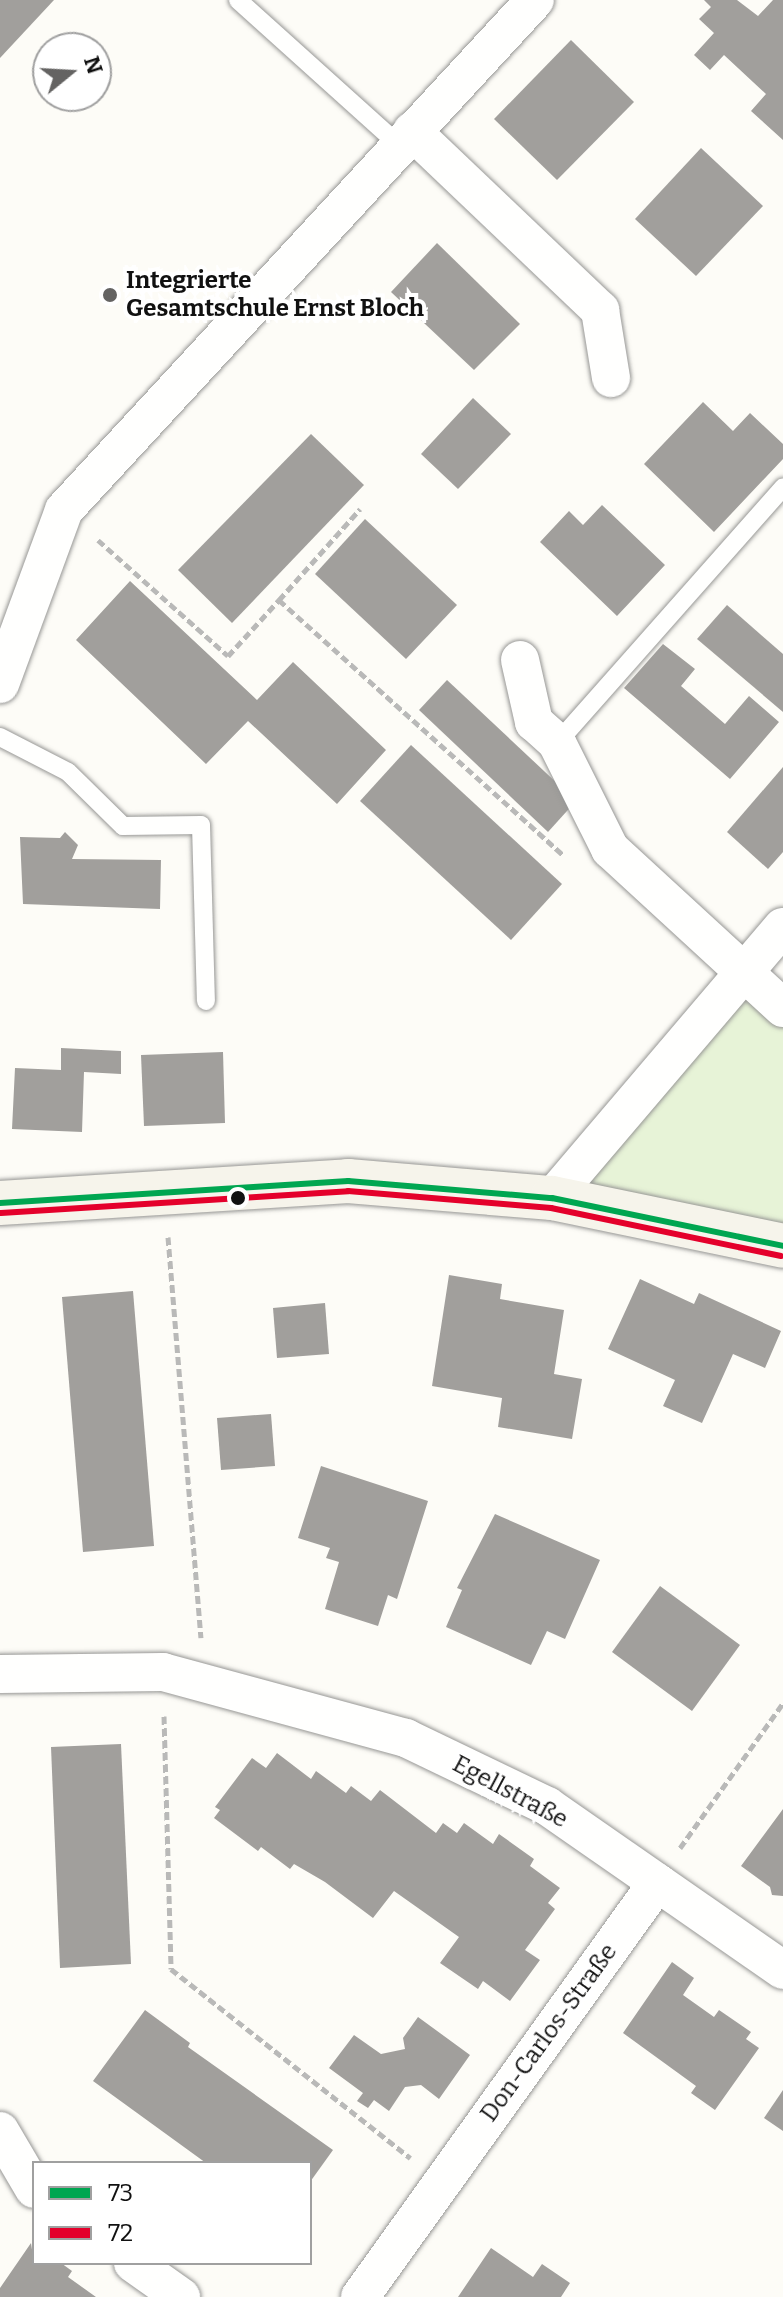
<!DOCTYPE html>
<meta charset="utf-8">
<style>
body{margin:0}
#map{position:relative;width:783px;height:2297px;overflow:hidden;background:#fdfcf7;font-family:Bitter,serif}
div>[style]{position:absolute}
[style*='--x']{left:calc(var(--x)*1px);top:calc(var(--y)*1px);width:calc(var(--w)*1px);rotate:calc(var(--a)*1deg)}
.green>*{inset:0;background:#e7f3d7}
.building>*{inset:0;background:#a19f9c}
.path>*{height:5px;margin-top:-2.5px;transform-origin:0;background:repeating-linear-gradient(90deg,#b9b9b8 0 8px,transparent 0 12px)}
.roads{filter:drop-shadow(0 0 2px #979795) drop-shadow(0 0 2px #979795)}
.lane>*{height:18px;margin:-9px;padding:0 9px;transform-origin:9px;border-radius:9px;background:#fffffe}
.street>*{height:38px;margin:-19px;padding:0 19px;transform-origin:19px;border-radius:19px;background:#fffffe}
.secondary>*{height:44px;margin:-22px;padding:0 22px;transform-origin:22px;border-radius:22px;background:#f6f4eb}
.bus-1>*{height:6px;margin:-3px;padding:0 3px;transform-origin:3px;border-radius:3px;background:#00a651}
.bus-2>*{height:6px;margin:-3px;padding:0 3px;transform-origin:3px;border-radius:3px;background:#e4002b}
.dots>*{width:22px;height:22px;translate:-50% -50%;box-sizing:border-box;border:4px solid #fff;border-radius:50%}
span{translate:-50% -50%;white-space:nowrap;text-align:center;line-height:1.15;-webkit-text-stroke:8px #fff;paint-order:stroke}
.poi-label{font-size:24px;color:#111;font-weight:700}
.left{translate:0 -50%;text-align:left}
.street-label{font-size:24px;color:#111}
.legend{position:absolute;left:32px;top:2161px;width:280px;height:104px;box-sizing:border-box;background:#fff;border:2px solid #a0a0a0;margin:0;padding:10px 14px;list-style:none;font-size:24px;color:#111}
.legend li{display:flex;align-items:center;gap:16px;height:40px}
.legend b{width:40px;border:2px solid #a0a0a0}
.north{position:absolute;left:32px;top:32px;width:80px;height:80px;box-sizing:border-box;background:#fff;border:2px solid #a0a0a0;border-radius:50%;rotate:72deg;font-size:22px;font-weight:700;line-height:32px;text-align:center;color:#111}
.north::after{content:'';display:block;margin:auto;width:28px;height:36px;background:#646362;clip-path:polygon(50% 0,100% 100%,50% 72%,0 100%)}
</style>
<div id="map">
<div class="green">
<i style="clip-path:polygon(744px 992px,783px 1027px,783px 1231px,576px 1189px)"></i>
</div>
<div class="building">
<i style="clip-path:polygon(0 0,54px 0,0 58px)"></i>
<i style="clip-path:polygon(704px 0,737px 0,758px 16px,773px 0,783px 0,783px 140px,751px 111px,766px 94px,724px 55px,710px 70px,694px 55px,714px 33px,699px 19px,711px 7px)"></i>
<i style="clip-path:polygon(571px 40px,634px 102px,557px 180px,494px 119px)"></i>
<i style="clip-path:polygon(701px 148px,763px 206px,696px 276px,635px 219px)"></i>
<i style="clip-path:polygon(437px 243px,520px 324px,474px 370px,391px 292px)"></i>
<i style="clip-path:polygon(473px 398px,511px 434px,458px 489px,421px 454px)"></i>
<i style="clip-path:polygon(703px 402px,733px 431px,750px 413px,783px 444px,783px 459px,714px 532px,644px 464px)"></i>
<i style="clip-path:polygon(311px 434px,364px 485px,232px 623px,178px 570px)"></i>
<i style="clip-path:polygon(602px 505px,665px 565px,617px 616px,540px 542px,569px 511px,583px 525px)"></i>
<i style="clip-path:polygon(365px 519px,457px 605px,406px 659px,315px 574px)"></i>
<i style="clip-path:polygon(130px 581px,257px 700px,293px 662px,386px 750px,337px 804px,248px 721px,206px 764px,76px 640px)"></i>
<i style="clip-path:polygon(727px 605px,783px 654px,783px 712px,697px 639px)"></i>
<i style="clip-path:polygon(663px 644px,695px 669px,681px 686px,725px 724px,749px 696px,779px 722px,730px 779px,624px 688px)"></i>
<i style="clip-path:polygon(447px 680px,576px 801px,548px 832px,419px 710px)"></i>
<i style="clip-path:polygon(411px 745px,562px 884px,511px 940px,360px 801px)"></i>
<i style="clip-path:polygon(783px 767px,783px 852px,768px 869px,727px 832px)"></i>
<i style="clip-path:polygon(65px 832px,78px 845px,72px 859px,161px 860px,160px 909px,23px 904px,20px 837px,60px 838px)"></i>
<i style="clip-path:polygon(61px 1048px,121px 1051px,121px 1074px,84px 1072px,82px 1132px,12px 1129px,15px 1068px,61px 1070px)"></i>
<i style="clip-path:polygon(223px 1052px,225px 1123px,144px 1126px,141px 1055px)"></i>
<i style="clip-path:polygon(449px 1275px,502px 1284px,500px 1299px,564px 1310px,554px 1374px,582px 1379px,572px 1439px,498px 1427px,502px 1398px,432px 1386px)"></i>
<i style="clip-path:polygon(640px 1279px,694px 1304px,699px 1293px,781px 1331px,765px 1368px,733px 1354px,702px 1423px,663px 1406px,675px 1380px,608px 1349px)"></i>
<i style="clip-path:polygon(133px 1291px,154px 1546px,83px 1552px,62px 1297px)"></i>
<i style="clip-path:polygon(325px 1303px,329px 1354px,277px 1358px,273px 1308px)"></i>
<i style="clip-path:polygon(271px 1414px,275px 1466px,221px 1470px,217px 1418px)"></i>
<i style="clip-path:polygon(321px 1466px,428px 1501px,397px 1599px,388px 1595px,378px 1626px,325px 1609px,339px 1562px,326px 1558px,330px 1548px,298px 1538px)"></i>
<i style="clip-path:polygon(495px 1514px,600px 1560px,565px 1639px,547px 1631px,531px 1665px,446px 1627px,462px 1590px,457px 1588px)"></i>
<i style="clip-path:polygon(660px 1586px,740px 1645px,692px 1711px,612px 1652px)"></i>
<i style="clip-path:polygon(121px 1744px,131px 1964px,60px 1968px,51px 1747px)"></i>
<i style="clip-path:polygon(277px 1753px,311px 1779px,316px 1771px,346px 1793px,351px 1786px,371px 1801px,380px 1790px,436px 1833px,443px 1823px,457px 1833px,464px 1823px,493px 1844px,499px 1834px,534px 1859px,530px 1866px,560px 1888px,548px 1903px,555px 1909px,525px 1950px,540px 1960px,510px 2001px,483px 1981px,478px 1989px,440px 1963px,459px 1937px,394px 1891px,373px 1918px,325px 1882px,294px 1864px,290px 1869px,261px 1847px,258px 1851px,214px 1818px,220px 1810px,215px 1807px,252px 1758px,266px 1768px)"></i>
<i style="clip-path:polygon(783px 1809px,783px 1896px,772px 1895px,770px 1887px,741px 1866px)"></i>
<i style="clip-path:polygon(672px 1962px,694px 1978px,683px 1995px,714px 2017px,719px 2010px,751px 2032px,746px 2039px,759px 2048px,715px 2110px,691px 2093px,696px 2086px,623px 2033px)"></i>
<i style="clip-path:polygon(145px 2010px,190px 2043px,188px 2047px,333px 2150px,310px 2182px,310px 2163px,206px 2163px,93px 2081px)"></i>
<i style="clip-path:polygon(418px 2017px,470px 2055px,439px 2099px,421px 2085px,405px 2087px,389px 2111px,374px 2100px,368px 2108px,357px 2101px,363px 2093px,329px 2068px,354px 2035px,381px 2054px,405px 2049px,403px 2038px)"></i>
<i style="clip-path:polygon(783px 2090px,783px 2131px,764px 2118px)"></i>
<i style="clip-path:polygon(31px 2243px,34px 2263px,61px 2263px,72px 2271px,68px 2277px,96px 2297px,0 2297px,0 2288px)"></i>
<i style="clip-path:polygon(491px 2248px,533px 2277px,542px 2264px,570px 2283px,561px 2297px,458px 2297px)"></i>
</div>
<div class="path">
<i style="--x:98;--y:540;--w:174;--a:41.7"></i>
<i style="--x:228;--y:656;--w:76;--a:-47.7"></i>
<i style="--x:279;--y:600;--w:383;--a:41.9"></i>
<i style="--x:279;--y:600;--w:122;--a:-48.3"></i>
<i style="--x:168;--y:1237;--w:402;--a:85.3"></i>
<i style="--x:164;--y:1716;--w:253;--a:88.4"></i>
<i style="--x:171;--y:1969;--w:305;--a:38.3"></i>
<i style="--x:680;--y:1848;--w:178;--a:-54.6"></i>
</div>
<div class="roads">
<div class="lane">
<i style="--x:238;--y:0;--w:217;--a:42"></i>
<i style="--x:0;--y:737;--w:76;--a:27.2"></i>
<i style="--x:68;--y:772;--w:77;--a:44.5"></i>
<i style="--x:123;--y:826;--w:78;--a:-0.7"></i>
<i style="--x:201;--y:825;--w:176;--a:88.4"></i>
<i style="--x:557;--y:743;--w:341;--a:-48.5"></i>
</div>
<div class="street">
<i style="--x:412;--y:131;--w:260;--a:43.6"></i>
<i style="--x:600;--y:310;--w:69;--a:80.8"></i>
<i style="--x:520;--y:660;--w:64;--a:77.3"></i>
<i style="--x:534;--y:722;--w:31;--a:42"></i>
<i style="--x:557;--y:743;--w:119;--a:63.4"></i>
<i style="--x:610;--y:849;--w:235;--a:42.6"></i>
<i style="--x:0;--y:684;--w:185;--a:-69.8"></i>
<i style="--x:64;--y:510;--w:694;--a:-47.28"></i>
<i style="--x:552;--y:1198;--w:356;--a:-49.6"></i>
<i style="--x:0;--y:1674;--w:163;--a:-0.7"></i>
<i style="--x:163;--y:1672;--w:252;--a:15.2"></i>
<i style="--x:406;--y:1738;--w:157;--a:25.7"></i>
<i style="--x:547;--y:1806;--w:287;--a:34.8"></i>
<i style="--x:0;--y:2131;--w:67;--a:59.6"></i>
<i style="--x:133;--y:2263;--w:59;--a:35.3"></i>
<i style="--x:360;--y:2297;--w:510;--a:-54.34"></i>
</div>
<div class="secondary">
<i style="--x:0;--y:1203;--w:349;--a:-3.6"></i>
<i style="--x:348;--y:1181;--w:205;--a:4.8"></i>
<i style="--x:552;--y:1198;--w:236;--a:11.7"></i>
</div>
</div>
<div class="bus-1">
<i style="--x:0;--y:1203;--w:349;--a:-3.6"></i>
<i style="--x:348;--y:1181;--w:205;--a:4.8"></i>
<i style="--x:552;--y:1198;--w:236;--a:11.7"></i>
</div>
<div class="bus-2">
<i style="--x:1;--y:1213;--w:348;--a:-3.6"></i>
<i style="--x:348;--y:1191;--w:204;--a:4.8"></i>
<i style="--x:551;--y:1208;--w:235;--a:11.8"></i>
</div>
<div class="dots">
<i style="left:110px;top:295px;background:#646362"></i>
<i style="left:238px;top:1198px;background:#111"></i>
</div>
<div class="poi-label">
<span class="left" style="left:126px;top:295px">Integrierte<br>Gesamtschule Ernst Bloch</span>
</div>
<div class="street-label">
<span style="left:510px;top:1792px;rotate:28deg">Egellstraße</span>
<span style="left:549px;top:2033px;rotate:-54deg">Don-Carlos-Straße</span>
</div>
<ul class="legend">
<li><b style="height:10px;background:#00a651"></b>73</li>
<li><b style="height:10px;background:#e4002b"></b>72</li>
</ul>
<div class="north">N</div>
</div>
